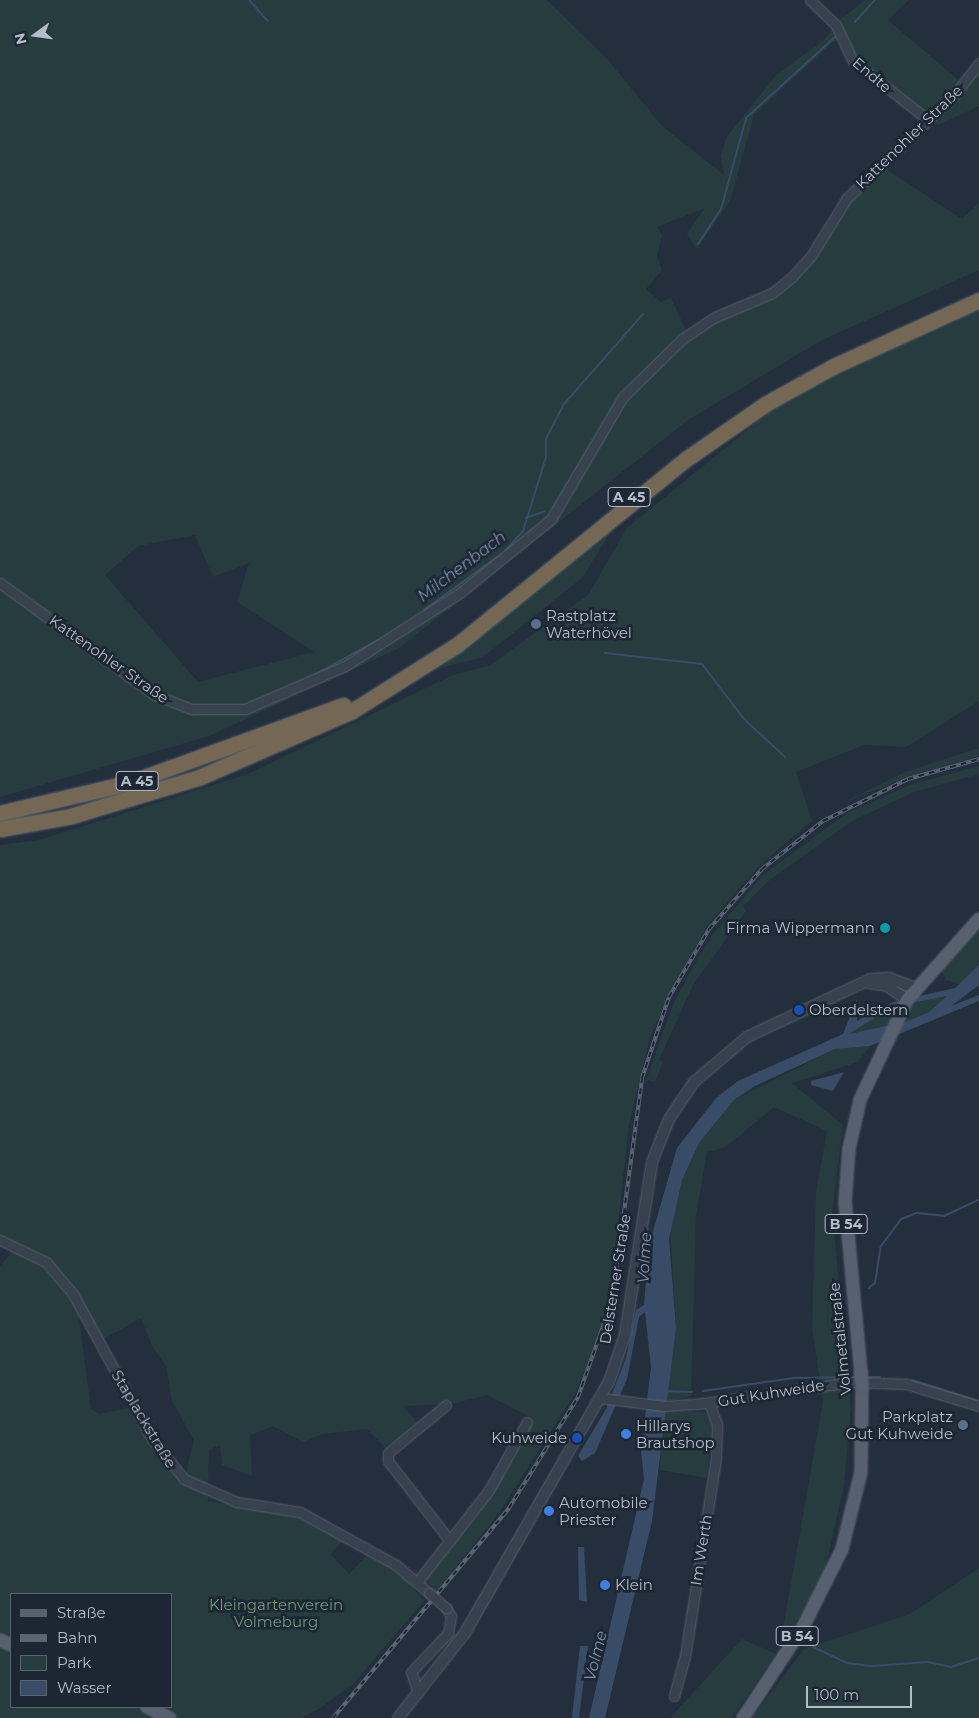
<!DOCTYPE html>
<meta charset="utf-8">
<style>
body{margin:0}
#map{position:relative;width:979px;height:1718px;overflow:hidden;background:#242f3e;font-family:Montserrat,sans-serif}
div>[style]{position:absolute}
[style*='--x']{left:calc(var(--x)*1px);top:calc(var(--y)*1px);width:calc(var(--w)*1px);rotate:calc(var(--a)*1deg)}
.green>*{inset:0;background:#263c3f}
.water>*{inset:0;background:#394c67}
.stream>*{height:2px;margin:-1px;padding:0 1px;transform-origin:1px;border-radius:1px;background:#394c67}
.roads{filter:drop-shadow(0 0 1px #565f6c) drop-shadow(0 0 1px #565f6c)}
.minor>*{height:9px;margin:-4.5px;padding:0 4.5px;transform-origin:4.5px;border-radius:4.5px;background:#38414e}
.tertiary>*{height:10px;margin:-5px;padding:0 5px;transform-origin:5px;border-radius:5px;background:#38414e}
.primary>*{height:12px;margin:-6px;padding:0 6px;transform-origin:6px;border-radius:6px;background:#56606e}
.motorway>*{height:15px;margin:-7.5px;padding:0 7.5px;transform-origin:7.5px;border-radius:7.5px;background:#746855}
.rail>*{height:4px;margin-top:-2px;transform-origin:0;background:repeating-linear-gradient(90deg,#1d2633 0 5.5px,#5a6575 0 11px);box-sizing:border-box;border-block:1px solid #5a6575}
.bridges{filter:drop-shadow(0 0 1px #565f6c) drop-shadow(0 0 1px #565f6c)}
.minor-bridge>*{height:9px;margin:-4.5px;padding:0 4.5px;transform-origin:4.5px;border-radius:4.5px;background:#38414e}
.primary-bridge>*{height:12px;margin:-6px;padding:0 6px;transform-origin:6px;border-radius:6px;background:#56606e}
.dots>*{width:14px;height:14px;translate:-50% -50%;box-sizing:border-box;border:2px solid #1d2633;border-radius:50%}
span{translate:-50% -50%;white-space:nowrap;text-align:center;line-height:1.15;-webkit-text-stroke:5px #1d2633;paint-order:stroke}
.shield-label span{padding:1px 4px;background:#1d2633;border:1px solid;border-radius:4px;-webkit-text-stroke-width:0}
.shield-label{font-size:14px;color:#b4bcc9;font-weight:700}
.street-label{font-size:15px;color:#b4bcc9}
.poi-label{font-size:15px;color:#b4bcc9}
.left{translate:0 -50%;text-align:left}
.right{translate:-100% -50%;text-align:right}
.park-label{font-size:15px;color:#6b9a76}
.water-label{font-size:16px;color:#7c92b1;font-style:italic}
.legend{position:absolute;left:10px;top:1593px;width:162px;height:115px;box-sizing:border-box;background:#1d2633;border:1px solid #59626f;margin:0;padding:6px 9px;list-style:none;font-size:15px;color:#b4bcc9}
.legend li{display:flex;align-items:center;gap:10px;height:25px}
.legend b{width:25px;border:1px solid #59626f}
.north{position:absolute;left:10px;top:10px;width:50px;height:50px;-webkit-text-stroke:4px #1d2633;paint-order:stroke;rotate:256deg;font-size:14px;font-weight:700;line-height:20px;text-align:center;color:#b4bcc9}
.north::after{content:'';display:block;margin:auto;width:18px;height:22px;background:#b4bcc9;clip-path:polygon(50% 0,100% 100%,50% 72%,0 100%)}
.scale{position:absolute;left:806px;top:1686px;width:106px;height:22px;box-sizing:border-box;border:2px solid #b4bcc9;border-top:0;padding-left:6px;font-size:15px;line-height:18px;white-space:nowrap;color:#b4bcc9;-webkit-text-stroke:4px #1d2633;paint-order:stroke}
</style>
<div id="map">
<div class="green">
<i style="clip-path:polygon(evenodd,0 0,547px 0,607px 59px,663px 127px,724px 175px,721px 156px,726px 138px,776px 75px,825px 39px,840px 20px,865px 0,909px 0,888px 20px,963px 84px,979px 63px,979px 106px,938px 125px,864px 70px,842px 38px,832px 43px,754px 115px,730px 201px,697px 249px,687px 234px,705px 208px,657px 227px,662px 235px,657px 256px,662px 270px,646px 289px,661px 302px,671px 298px,688px 335px,785px 283px,880px 165px,962px 219px,979px 203px,979px 270px,822px 340px,688px 420px,399px 648px,209px 736px,0 797px,0 0,195px 535px,213px 577px,249px 563px,237px 602px,314px 652px,198px 682px,105px 575px,138px 546px,195px 535px)"></i>
<i style="clip-path:polygon(979px 304px,979px 701px,906px 747px,864px 745px,796px 772px,812px 821px,759px 866px,706px 927px,651px 1034px,629px 1124px,613px 1271px,601px 1333px,574px 1395px,499px 1513px,436px 1592px,433px 1589px,425px 1577px,487px 1499px,534px 1419px,487px 1395px,451px 1404px,403px 1406px,420px 1425px,385px 1447px,367px 1429px,322px 1434px,303px 1442px,273px 1426px,250px 1435px,252px 1476px,222px 1465px,220px 1445px,209px 1450px,208px 1486px,185px 1476px,194px 1440px,172px 1401px,166px 1366px,152px 1346px,141px 1318px,102px 1340px,67px 1279px,40px 1254px,0 1236px,0 845px,39px 840px,248px 774px,453px 675px,489px 666px,588px 595px,627px 528px,784px 400px,878px 348px)"></i>
<i style="clip-path:polygon(615px 525px,582px 578px,483px 657px,439px 668px)"></i>
<i style="clip-path:polygon(979px 748px,979px 756px,907px 777px,843px 803px,905px 772px)"></i>
<i style="clip-path:polygon(979px 766px,979px 774px,914px 792px,852px 821px,767px 882px,743px 906px,746px 911px,693px 985px,659px 1060px,663px 1062px,655px 1082px,646px 1080px,675px 1000px,697px 960px,714px 933px,763px 875px,847px 813px,910px 785px)"></i>
<i style="clip-path:polygon(979px 931px,979px 965px,961px 985px,946px 980px,940px 967px)"></i>
<i style="clip-path:polygon(947px 996px,929px 1012px,908px 1021px,849px 1034px,892px 1007px)"></i>
<i style="clip-path:polygon(870px 1046px,858px 1062px,792px 1083px,843px 1125px,832px 1212px,851px 1408px,844px 1485px,824px 1575px,785px 1641px,781px 1640px,823px 1402px,812px 1328px,816px 1193px,827px 1131px,774px 1107px,726px 1147px,707px 1152px,696px 1215px,691px 1396px,664px 1402px,676px 1328px,670px 1227px,682px 1180px,699px 1143px,734px 1100px,835px 1049px)"></i>
<i style="clip-path:polygon(evenodd,14px 1250px,44px 1265px,78px 1311px,91px 1409px,99px 1414px,128px 1408px,159px 1459px,182px 1482px,208px 1493px,208px 1501px,299px 1518px,343px 1541px,330px 1554px,349px 1574px,370px 1552px,397px 1568px,424px 1601px,353px 1684px,322px 1707px,301px 1718px,0 1718px,0 1266px,14px 1250px,11px 1594px,171px 1594px,171px 1707px,11px 1707px,11px 1594px)"></i>
<i style="clip-path:polygon(663px 1411px,705px 1412px,712px 1424px,707px 1478px,660px 1470px)"></i>
<i style="clip-path:polygon(979px 1568px,979px 1718px,752px 1718px,804px 1649px,910px 1614px)"></i>
<i style="clip-path:polygon(742px 1639px,776px 1654px,732px 1718px,670px 1718px)"></i>
</div>
<div class="water">
<i style="clip-path:polygon(evenodd,979px 965px,979px 985px,951px 1006px,979px 995px,979px 1001px,870px 1046px,835px 1049px,755px 1086px,734px 1100px,699px 1143px,682px 1180px,669px 1239px,676px 1328px,652px 1521px,605px 1718px,589px 1718px,644px 1479px,641px 1451px,651px 1367px,645px 1312px,639px 1317px,627px 1379px,595px 1453px,582px 1461px,578px 1456px,606px 1409px,626px 1358px,636px 1310px,644px 1305px,649px 1245px,677px 1148px,716px 1098px,738px 1081px,843px 1034px,857px 999px,857px 1021px,893px 1002px,955px 988px,979px 965px,947px 996px,929px 1012px,908px 1021px,849px 1034px,892px 1007px,947px 996px)"></i>
<i style="clip-path:polygon(844px 1072px,833px 1091px,811px 1085px,811px 1081px)"></i>
<i style="clip-path:polygon(578px 1547px,584px 1547px,587px 1602px,579px 1600px)"></i>
<i style="clip-path:polygon(580px 1646px,588px 1646px,579px 1718px,572px 1718px)"></i>
</div>
<div class="stream">
<i style="--x:249;--y:0;--w:28;--a:48"></i>
<i style="--x:855;--y:22;--w:30;--a:-48"></i>
<i style="--x:698;--y:244;--w:42;--a:-56.7"></i>
<i style="--x:721;--y:209;--w:94;--a:-74.6"></i>
<i style="--x:746;--y:118;--w:122;--a:-42.3"></i>
<i style="--x:526;--y:518;--w:20;--a:-20"></i>
<i style="--x:505;--y:551;--w:27;--a:-48"></i>
<i style="--x:523;--y:531;--w:77;--a:-72.7"></i>
<i style="--x:546;--y:457;--w:18;--a:-90"></i>
<i style="--x:546;--y:439;--w:39;--a:-63"></i>
<i style="--x:564;--y:404;--w:120;--a:-48.7"></i>
<i style="--x:424;--y:610;--w:90;--a:-36"></i>
<i style="--x:605;--y:653;--w:98;--a:6.5"></i>
<i style="--x:702;--y:664;--w:69;--a:52.6"></i>
<i style="--x:744;--y:719;--w:56;--a:42.8"></i>
<i style="--x:314;--y:675;--w:73;--a:-28.7"></i>
<i style="--x:869;--y:1288;--w:8;--a:-40"></i>
<i style="--x:875;--y:1283;--w:37;--a:-81"></i>
<i style="--x:881;--y:1246;--w:34;--a:-53"></i>
<i style="--x:901;--y:1219;--w:17;--a:-21"></i>
<i style="--x:917;--y:1213;--w:27;--a:6"></i>
<i style="--x:944;--y:1216;--w:38;--a:-25"></i>
<i style="--x:867;--y:1377;--w:13;--a:0"></i>
<i style="--x:912;--y:1380;--w:70;--a:17.4"></i>
<i style="--x:664;--y:1391;--w:28;--a:2"></i>
<i style="--x:703;--y:1391;--w:92;--a:-8.1"></i>
<i style="--x:794;--y:1378;--w:64;--a:-0.9"></i>
<i style="--x:813;--y:1647;--w:38;--a:25"></i>
<i style="--x:847;--y:1663;--w:24;--a:7"></i>
<i style="--x:871;--y:1666;--w:57;--a:-4"></i>
<i style="--x:928;--y:1662;--w:24;--a:12"></i>
<i style="--x:951;--y:1667;--w:29;--a:-18"></i>
</div>
<div class="roads">
<div class="minor">
<i style="--x:810;--y:0;--w:36;--a:44"></i>
<i style="--x:836;--y:25;--w:40;--a:65"></i>
<i style="--x:853;--y:61;--w:94;--a:38.1"></i>
<i style="--x:0;--y:583;--w:191;--a:35.9"></i>
<i style="--x:155;--y:695;--w:40;--a:21"></i>
<i style="--x:192;--y:709;--w:53;--a:0"></i>
<i style="--x:245;--y:709;--w:109;--a:-23.3"></i>
<i style="--x:345;--y:666;--w:138;--a:-32.5"></i>
<i style="--x:461;--y:592;--w:116;--a:-39"></i>
<i style="--x:551;--y:519;--w:142;--a:-59.5"></i>
<i style="--x:623;--y:397;--w:83;--a:-44.5"></i>
<i style="--x:682;--y:339;--w:37;--a:-34"></i>
<i style="--x:713;--y:318;--w:64;--a:-23"></i>
<i style="--x:772;--y:293;--w:26;--a:-39"></i>
<i style="--x:792;--y:277;--w:28;--a:-48"></i>
<i style="--x:811;--y:256;--w:68;--a:-58.2"></i>
<i style="--x:847;--y:198;--w:149;--a:-43.9"></i>
<i style="--x:954;--y:95;--w:41;--a:-52"></i>
<i style="--x:0;--y:1240;--w:51;--a:25.6"></i>
<i style="--x:46;--y:1262;--w:42;--a:49.8"></i>
<i style="--x:73;--y:1294;--w:165;--a:61.4"></i>
<i style="--x:152;--y:1439;--w:51;--a:51.3"></i>
<i style="--x:184;--y:1479;--w:58;--a:23.5"></i>
<i style="--x:237;--y:1502;--w:64;--a:9"></i>
<i style="--x:300;--y:1512;--w:110;--a:28.9"></i>
<i style="--x:396;--y:1565;--w:43;--a:40.3"></i>
<i style="--x:600;--y:1398;--w:65;--a:7"></i>
<i style="--x:665;--y:1406;--w:32;--a:-4"></i>
<i style="--x:697;--y:1404;--w:157;--a:-8.1"></i>
<i style="--x:852;--y:1382;--w:54;--a:2.1"></i>
<i style="--x:906;--y:1384;--w:76;--a:16.8"></i>
<i style="--x:446;--y:1405;--w:75;--a:140.4"></i>
<i style="--x:388;--y:1453;--w:8;--a:90"></i>
<i style="--x:388;--y:1461;--w:101;--a:52.2"></i>
<i style="--x:418;--y:1581;--w:115;--a:-52"></i>
<i style="--x:489;--y:1490;--w:78;--a:-60.8"></i>
<i style="--x:418;--y:1693;--w:22;--a:-108"></i>
<i style="--x:411;--y:1672;--w:54;--a:-46.5"></i>
<i style="--x:448;--y:1633;--w:17;--a:-80"></i>
<i style="--x:451;--y:1616;--w:9;--a:-122"></i>
<i style="--x:674;--y:1696;--w:41;--a:-74.6"></i>
<i style="--x:685;--y:1656;--w:201;--a:-81.1"></i>
<i style="--x:716;--y:1457;--w:33;--a:-88"></i>
<i style="--x:717;--y:1424;--w:22;--a:-111"></i>
</div>
<div class="tertiary">
<i style="--x:869;--y:983;--w:18;--a:9"></i>
<i style="--x:887;--y:986;--w:24;--a:35"></i>
<i style="--x:398;--y:1718;--w:108;--a:-51.8"></i>
<i style="--x:465;--y:1633;--w:289;--a:-60.2"></i>
<i style="--x:609;--y:1382;--w:50;--a:-71.2"></i>
<i style="--x:625;--y:1335;--w:175;--a:-81.1"></i>
<i style="--x:652;--y:1162;--w:46;--a:-68.4"></i>
<i style="--x:669;--y:1119;--w:45;--a:-56"></i>
<i style="--x:694;--y:1082;--w:70;--a:-40.3"></i>
<i style="--x:747;--y:1037;--w:137;--a:-25.1"></i>
<i style="--x:871;--y:979;--w:18;--a:-3"></i>
<i style="--x:889;--y:978;--w:28;--a:21"></i>
</div>
<div class="primary">
<i style="--x:861;--y:1373;--w:172;--a:-95.3"></i>
<i style="--x:845;--y:1202;--w:53;--a:-85.7"></i>
<i style="--x:849;--y:1149;--w:50;--a:-77.3"></i>
<i style="--x:860;--y:1100;--w:110;--a:-64.8"></i>
<i style="--x:907;--y:1000;--w:108;--a:-48.4"></i>
<i style="--x:0;--y:1640;--w:12;--a:24"></i>
<i style="--x:147;--y:1707;--w:25;--a:26"></i>
<i style="--x:743;--y:1718;--w:109;--a:-56.6"></i>
<i style="--x:803;--y:1627;--w:87;--a:-63.4"></i>
<i style="--x:842;--y:1549;--w:79;--a:-76.1"></i>
<i style="--x:861;--y:1472;--w:85;--a:-89.3"></i>
</div>
<div class="motorway">
<i style="--x:0;--y:813;--w:131;--a:-13.2"></i>
<i style="--x:128;--y:783;--w:229;--a:-19.9"></i>
<i style="--x:0;--y:829;--w:72;--a:-10.4"></i>
<i style="--x:71;--y:816;--w:135;--a:-16.8"></i>
<i style="--x:200;--y:777;--w:166;--a:-23.5"></i>
<i style="--x:352;--y:711;--w:124;--a:-32.2"></i>
<i style="--x:457;--y:645;--w:295;--a:-39.1"></i>
<i style="--x:686;--y:459;--w:98;--a:-34.7"></i>
<i style="--x:767;--y:403;--w:77;--a:-28.9"></i>
<i style="--x:834;--y:366;--w:159;--a:-24.5"></i>
</div>
</div>
<div class="rail">
<i style="--x:333;--y:1718;--w:274;--a:-50"></i>
<i style="--x:509;--y:1508;--w:131;--a:-58.1"></i>
<i style="--x:578;--y:1397;--w:102;--a:-70.5"></i>
<i style="--x:612;--y:1301;--w:225;--a:-82.3"></i>
<i style="--x:642;--y:1078;--w:85;--a:-71.6"></i>
<i style="--x:669;--y:997;--w:79;--a:-59.5"></i>
<i style="--x:709;--y:929;--w:80;--a:-48.5"></i>
<i style="--x:762;--y:869;--w:78;--a:-38.2"></i>
<i style="--x:823;--y:821;--w:95;--a:-26.3"></i>
<i style="--x:908;--y:779;--w:74;--a:-15.7"></i>
</div>
<div class="bridges">
<div class="minor-bridge">
<i style="--x:429;--y:1593;--w:23;--a:41"></i>
</div>
<div class="primary-bridge">
<i style="--x:861;--y:1373;--w:14;--a:86"></i>
</div>
</div>
<div class="dots">
<i style="left:536px;top:624px;background:#5c6f8a"></i>
<i style="left:885px;top:928px;background:#0f9aa8"></i>
<i style="left:799px;top:1010px;background:#1a4fb4"></i>
<i style="left:963px;top:1425px;background:#5c6f8a"></i>
<i style="left:626px;top:1434px;background:#3f7fe0"></i>
<i style="left:577px;top:1438px;background:#1a4fb4"></i>
<i style="left:549px;top:1511px;background:#3f7fe0"></i>
<i style="left:605px;top:1585px;background:#3f7fe0"></i>
</div>
<div class="shield-label">
<span style="left:629px;top:497px">A 45</span>
<span style="left:137px;top:781px">A 45</span>
<span style="left:846px;top:1224px">B 54</span>
<span style="left:797px;top:1636px">B 54</span>
</div>
<div class="street-label">
<span style="left:872px;top:75px;rotate:40deg">Endte</span>
<span style="left:909px;top:137px;rotate:-44deg">Kattenohler Straße</span>
<span style="left:109px;top:659px;rotate:35deg">Kattenohler Straße</span>
<span style="left:615px;top:1279px;rotate:-81deg">Delsterner Straße</span>
<span style="left:840px;top:1339px;rotate:-96deg">Volmetalstraße</span>
<span style="left:771px;top:1393px;rotate:-9deg">Gut Kuhweide</span>
<span style="left:144px;top:1419px;rotate:59deg">Staplackstraße</span>
<span style="left:701px;top:1550px;rotate:-81deg">Im Werth</span>
</div>
<div class="poi-label">
<span class="left" style="left:546px;top:624px">Rastplatz<br>Waterhövel</span>
<span class="right" style="left:875px;top:928px">Firma Wippermann</span>
<span class="left" style="left:809px;top:1010px">Oberdelstern</span>
<span class="right" style="left:953px;top:1425px">Parkplatz<br>Gut Kuhweide</span>
<span class="left" style="left:636px;top:1434px">Hillarys<br>Brautshop</span>
<span class="right" style="left:567px;top:1438px">Kuhweide</span>
<span class="left" style="left:559px;top:1511px">Automobile<br>Priester</span>
<span class="left" style="left:615px;top:1585px">Klein</span>
</div>
<div class="park-label">
<span style="left:276px;top:1613px">Kleingartenverein<br>Volmeburg</span>
</div>
<div class="water-label">
<span style="left:462px;top:567px;rotate:-37deg">Milchenbach</span>
<span style="left:645px;top:1258px;rotate:-87deg">Volme</span>
<span style="left:596px;top:1656px;rotate:-76deg">Volme</span>
</div>
<ul class="legend">
<li><b style="height:6px;background:#56606e"></b>Straße</li>
<li><b style="height:6px;background:#5a6575"></b>Bahn</li>
<li><b style="height:14px;background:#263c3f"></b>Park</li>
<li><b style="height:14px;background:#394c67"></b>Wasser</li>
</ul>
<div class="north">N</div>
<div class="scale">100 m</div>
</div>
